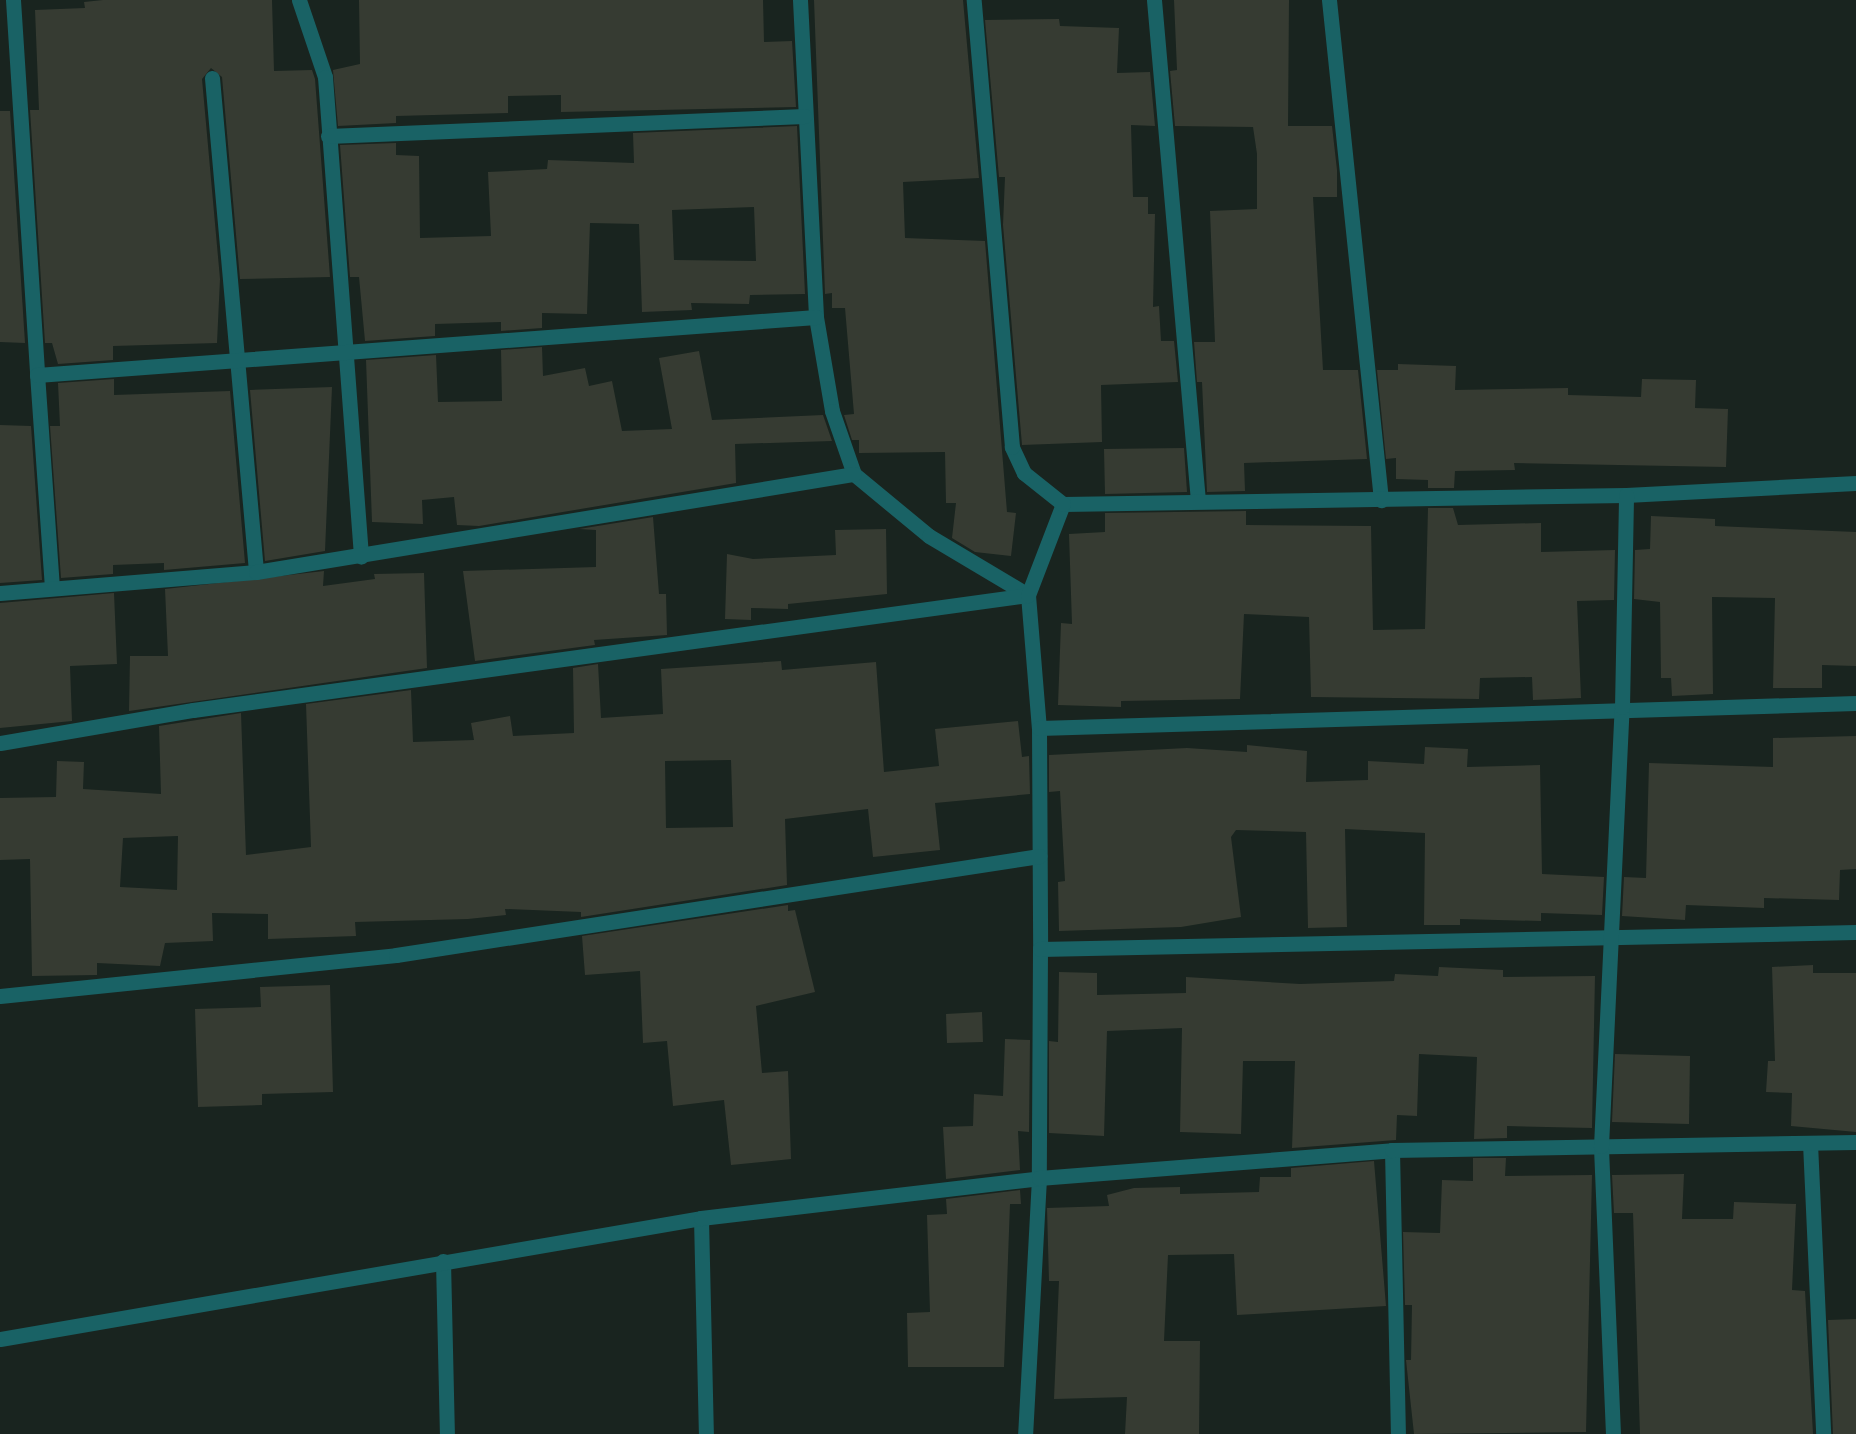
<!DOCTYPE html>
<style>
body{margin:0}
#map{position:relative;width:1856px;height:1434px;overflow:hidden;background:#19241f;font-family:Merriweather,serif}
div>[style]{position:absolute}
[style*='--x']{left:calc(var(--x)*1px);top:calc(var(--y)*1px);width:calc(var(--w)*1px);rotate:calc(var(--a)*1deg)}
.building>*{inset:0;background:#363b32}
.minor>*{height:15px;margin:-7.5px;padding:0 7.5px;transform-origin:7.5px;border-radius:7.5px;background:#196265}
span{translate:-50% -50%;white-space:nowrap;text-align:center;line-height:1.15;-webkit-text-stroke:6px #070c0a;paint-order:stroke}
</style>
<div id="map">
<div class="building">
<i style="clip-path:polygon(103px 0,272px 0,274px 71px,312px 70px,315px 79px,330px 277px,240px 279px,222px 77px,211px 68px,202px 79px,220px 279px,217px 343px,113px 346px,113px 360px,58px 364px,52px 343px,45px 343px,30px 110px,39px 110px,35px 10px,85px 8px,84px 2px)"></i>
<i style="clip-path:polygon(359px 0,763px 0,764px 42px,792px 41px,796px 107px,561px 112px,561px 95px,508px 96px,508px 113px,396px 116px,396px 123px,338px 126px,333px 70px,360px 64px)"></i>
<i style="clip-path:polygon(814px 0,963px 0,979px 178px,903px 182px,905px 238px,985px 241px,1007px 512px,1016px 513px,1011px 556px,975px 552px,952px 538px,956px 503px,946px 503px,945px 452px,859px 453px,859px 440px,852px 440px,844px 415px,854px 414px,845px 308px,832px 308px,832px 293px,825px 294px)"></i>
<i style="clip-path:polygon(1174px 0,1289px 0,1288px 126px,1332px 126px,1337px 170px,1337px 197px,1313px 197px,1323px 370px,1358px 370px,1367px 459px,1244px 463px,1245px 491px,1207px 492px,1202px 382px,1197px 382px,1194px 342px,1215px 342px,1210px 211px,1257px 209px,1257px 154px,1253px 127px,1175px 126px,1170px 71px,1177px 70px)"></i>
<i style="clip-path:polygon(1059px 19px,1060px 26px,1119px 28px,1117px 73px,1150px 72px,1155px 126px,1131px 125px,1133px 197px,1148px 197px,1148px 214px,1155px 214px,1153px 307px,1159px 306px,1161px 341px,1174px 341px,1178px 382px,1101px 385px,1102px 442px,1022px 445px,1003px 225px,1005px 177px,999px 177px,985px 20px)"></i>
<i style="clip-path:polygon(0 111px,10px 111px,25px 343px,0 342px)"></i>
<i style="clip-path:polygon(evenodd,797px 126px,805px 294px,750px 295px,749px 304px,691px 303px,692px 310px,642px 312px,639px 224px,590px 223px,587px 314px,542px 313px,542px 328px,501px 331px,501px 322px,435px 324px,435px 336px,365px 341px,359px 277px,350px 277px,340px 145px,396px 143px,396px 155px,419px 156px,420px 238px,491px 236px,488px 172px,547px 169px,548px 160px,634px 163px,633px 133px,797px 126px,754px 207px,756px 261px,674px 260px,672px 210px,754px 207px)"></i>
<i style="clip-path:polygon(542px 347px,543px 376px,585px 368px,589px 386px,612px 381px,622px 431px,672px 429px,659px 358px,699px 351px,712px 420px,823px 415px,832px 441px,735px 444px,736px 483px,479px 526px,457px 525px,454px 497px,422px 500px,423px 524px,372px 522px,366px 360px,436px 355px,438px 402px,502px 401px,501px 350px)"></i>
<i style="clip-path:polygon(1398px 364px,1456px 366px,1455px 390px,1568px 388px,1568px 395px,1641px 397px,1642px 379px,1696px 380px,1695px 408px,1728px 409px,1726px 467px,1514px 463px,1515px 470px,1455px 471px,1454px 488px,1428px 488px,1428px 480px,1396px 479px,1396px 458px,1386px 459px,1377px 370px,1398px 370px)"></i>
<i style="clip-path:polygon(114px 379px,114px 395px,230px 391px,245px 563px,164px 570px,164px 563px,113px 565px,113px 574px,61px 578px,50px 426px,60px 426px,58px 383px)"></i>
<i style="clip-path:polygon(332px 387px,325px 551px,265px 561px,250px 390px)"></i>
<i style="clip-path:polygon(0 425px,31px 426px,42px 580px,0 583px)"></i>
<i style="clip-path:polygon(1184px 448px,1187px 492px,1105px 494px,1104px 449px)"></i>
<i style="clip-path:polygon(1428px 508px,1453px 508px,1458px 525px,1541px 523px,1541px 552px,1615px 550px,1614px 600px,1577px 601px,1581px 698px,1533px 700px,1532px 677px,1480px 678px,1479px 699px,1311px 697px,1309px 617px,1244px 614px,1240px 699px,1121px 701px,1121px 707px,1058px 705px,1061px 623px,1072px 624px,1069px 534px,1105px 532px,1105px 513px,1246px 511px,1246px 525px,1371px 526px,1373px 630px,1425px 629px)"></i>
<i style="clip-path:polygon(1651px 516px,1715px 519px,1715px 526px,1856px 532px,1856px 666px,1822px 665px,1822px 688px,1773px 688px,1775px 598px,1712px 597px,1713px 694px,1672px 696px,1671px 678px,1661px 678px,1660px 602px,1634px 599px,1635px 550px,1650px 549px)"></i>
<i style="clip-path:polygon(653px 517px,659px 594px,666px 594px,667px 635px,594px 640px,595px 645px,475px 661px,463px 571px,596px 567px,596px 530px,579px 529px)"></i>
<i style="clip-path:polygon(886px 529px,887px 594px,788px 604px,788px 609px,751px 608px,751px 620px,725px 619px,727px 554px,753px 559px,836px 555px,835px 530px)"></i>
<i style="clip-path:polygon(324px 571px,323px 586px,375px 579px,374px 574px,424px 573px,427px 668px,129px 711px,130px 656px,168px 656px,165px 589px)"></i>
<i style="clip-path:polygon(114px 593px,117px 664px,70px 666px,72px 721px,0 728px,0 603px)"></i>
<i style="clip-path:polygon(evenodd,781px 661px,782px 670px,876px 662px,884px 772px,939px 766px,935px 729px,1018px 721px,1022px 757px,1029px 756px,1030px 794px,935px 803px,940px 850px,873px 857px,868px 809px,785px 819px,787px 885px,581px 917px,581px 912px,505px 909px,506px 915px,468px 919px,355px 922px,356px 936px,268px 939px,268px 914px,212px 913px,213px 941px,165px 943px,160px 966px,97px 963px,97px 975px,32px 976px,30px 859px,0 860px,0 798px,56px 797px,57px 761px,84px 762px,83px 789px,161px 794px,159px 726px,241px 713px,246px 855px,311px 847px,306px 704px,411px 690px,413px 742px,474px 740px,471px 723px,510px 716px,513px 736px,574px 733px,573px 668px,598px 664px,601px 718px,663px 714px,661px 669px,781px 661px,731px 760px,733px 827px,666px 828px,665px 761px,731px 760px,781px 661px,178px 836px,177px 890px,120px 887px,123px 838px,178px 836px)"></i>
<i style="clip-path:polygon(1856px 736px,1856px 869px,1840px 870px,1839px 900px,1764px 898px,1764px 908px,1686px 905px,1685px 920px,1622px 916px,1624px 877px,1646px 878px,1649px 763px,1773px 767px,1773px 738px)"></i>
<i style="clip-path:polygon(1247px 745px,1307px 751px,1306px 782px,1368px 780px,1368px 761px,1424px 764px,1425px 747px,1468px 749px,1467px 767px,1540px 765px,1542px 874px,1604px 877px,1602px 915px,1541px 913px,1541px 921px,1460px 919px,1460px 925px,1424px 925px,1425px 833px,1345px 829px,1347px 927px,1308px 928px,1306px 832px,1236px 830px,1231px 837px,1241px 917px,1181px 927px,1059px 931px,1058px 882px,1065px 881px,1060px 791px,1049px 792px,1049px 755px,1187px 748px,1247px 752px)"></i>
<i style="clip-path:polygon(788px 905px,788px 911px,795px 910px,815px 992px,756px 1006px,762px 1073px,788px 1071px,791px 1159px,731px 1165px,724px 1100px,673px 1106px,667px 1041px,643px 1043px,640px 971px,585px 975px,582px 936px)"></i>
<i style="clip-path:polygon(1813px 965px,1813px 973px,1856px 973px,1856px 1132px,1791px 1126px,1792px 1093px,1766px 1092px,1768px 1061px,1775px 1061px,1772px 967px)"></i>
<i style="clip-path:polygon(1439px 967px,1503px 970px,1503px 977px,1595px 976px,1592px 1128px,1507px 1126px,1507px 1138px,1474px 1139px,1477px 1057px,1419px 1054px,1417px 1116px,1397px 1115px,1396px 1140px,1292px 1148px,1295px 1061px,1243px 1061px,1241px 1134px,1180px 1132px,1182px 1028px,1107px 1031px,1104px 1136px,1049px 1133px,1049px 1041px,1058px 1042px,1059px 972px,1097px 973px,1097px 995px,1186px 993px,1186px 977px,1300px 984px,1394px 981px,1395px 974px,1438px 976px)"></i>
<i style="clip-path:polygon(330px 985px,333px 1092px,262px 1094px,262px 1105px,198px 1107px,195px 1009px,261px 1007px,260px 987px)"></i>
<i style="clip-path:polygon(982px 1012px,983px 1042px,947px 1043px,946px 1014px)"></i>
<i style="clip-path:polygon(1005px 1039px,1030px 1040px,1029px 1132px,1018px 1131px,1020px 1170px,946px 1179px,943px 1127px,973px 1126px,974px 1094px,1003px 1096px)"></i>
<i style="clip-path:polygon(1615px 1054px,1690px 1056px,1689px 1124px,1612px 1122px)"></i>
<i style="clip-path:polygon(1473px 1158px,1506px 1158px,1505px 1176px,1592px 1175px,1586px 1432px,1414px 1434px,1406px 1360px,1411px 1360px,1412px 1305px,1405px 1305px,1403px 1232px,1440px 1233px,1442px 1180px,1473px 1181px)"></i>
<i style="clip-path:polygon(1374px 1161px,1386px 1306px,1237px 1315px,1234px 1254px,1168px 1255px,1164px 1341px,1200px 1341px,1199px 1434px,1125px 1434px,1127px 1397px,1054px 1399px,1059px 1281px,1049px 1281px,1047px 1208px,1109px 1206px,1107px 1195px,1134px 1188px,1180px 1187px,1180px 1194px,1259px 1192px,1260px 1177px,1291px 1177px,1291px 1168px)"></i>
<i style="clip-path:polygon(1684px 1174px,1682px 1219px,1733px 1219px,1734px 1202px,1796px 1204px,1792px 1290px,1805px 1291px,1813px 1434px,1640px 1434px,1633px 1213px,1614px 1213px,1612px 1175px)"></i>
<i style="clip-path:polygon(1020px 1190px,1021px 1204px,1010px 1204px,1004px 1367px,908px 1367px,907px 1313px,930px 1312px,927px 1215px,947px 1214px,946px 1199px)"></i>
<i style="clip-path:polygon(1856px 1319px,1856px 1434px,1833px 1434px,1828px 1320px)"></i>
</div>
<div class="minor">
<i style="--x:13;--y:0;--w:376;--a:86.3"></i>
<i style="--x:299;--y:0;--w:81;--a:71.3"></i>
<i style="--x:325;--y:77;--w:481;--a:85.7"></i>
<i style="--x:800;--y:0;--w:317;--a:87.1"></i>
<i style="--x:816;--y:317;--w:95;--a:80.3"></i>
<i style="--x:832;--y:411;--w:67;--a:70.8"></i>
<i style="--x:854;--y:474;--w:97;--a:39.6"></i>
<i style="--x:929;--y:536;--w:115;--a:30.8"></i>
<i style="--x:1028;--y:595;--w:133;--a:85.3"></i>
<i style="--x:1039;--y:728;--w:221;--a:89.7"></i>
<i style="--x:1040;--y:949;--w:229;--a:90.3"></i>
<i style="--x:1039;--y:1178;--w:256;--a:93.1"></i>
<i style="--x:1154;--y:0;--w:503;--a:84.98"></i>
<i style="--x:1329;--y:0;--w:503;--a:84.06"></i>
<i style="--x:212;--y:78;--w:496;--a:84.9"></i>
<i style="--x:328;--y:136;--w:477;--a:-2.4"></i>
<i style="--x:1063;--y:504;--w:563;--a:-0.92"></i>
<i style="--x:1626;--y:495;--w:230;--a:-3"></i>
<i style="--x:52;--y:588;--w:214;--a:-94"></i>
<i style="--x:37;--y:375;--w:781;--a:-4.26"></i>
<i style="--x:0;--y:593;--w:257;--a:-4.7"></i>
<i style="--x:256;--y:572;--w:606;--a:-9.31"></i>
<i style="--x:1039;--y:728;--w:817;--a:-1.75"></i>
<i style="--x:0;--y:743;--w:196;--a:-9.7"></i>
<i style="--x:193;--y:710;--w:843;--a:-7.84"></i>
<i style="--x:1028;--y:595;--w:97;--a:-69"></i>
<i style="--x:1063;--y:504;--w:50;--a:-141.5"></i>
<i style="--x:1024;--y:473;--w:29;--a:-115"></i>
<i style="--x:1012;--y:447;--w:449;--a:-94.9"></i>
<i style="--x:1040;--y:949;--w:816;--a:-1.19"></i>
<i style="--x:0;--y:996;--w:398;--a:-5.9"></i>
<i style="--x:396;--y:955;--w:651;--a:-8.75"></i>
<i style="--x:1810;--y:1143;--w:291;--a:87.4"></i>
<i style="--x:1392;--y:1150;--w:284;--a:88.8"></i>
<i style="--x:701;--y:1218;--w:216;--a:88.7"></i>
<i style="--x:443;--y:1261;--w:173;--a:88.7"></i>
<i style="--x:0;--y:1339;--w:711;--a:-9.79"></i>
<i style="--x:701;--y:1218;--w:340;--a:-6.7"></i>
<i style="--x:1039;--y:1178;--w:354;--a:-4.5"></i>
<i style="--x:1392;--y:1150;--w:464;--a:-1"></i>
<i style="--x:1613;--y:1434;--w:288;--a:-92.4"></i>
<i style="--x:1601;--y:1146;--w:440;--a:-87.3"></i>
<i style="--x:1622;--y:707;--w:212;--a:-88.9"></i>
</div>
</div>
